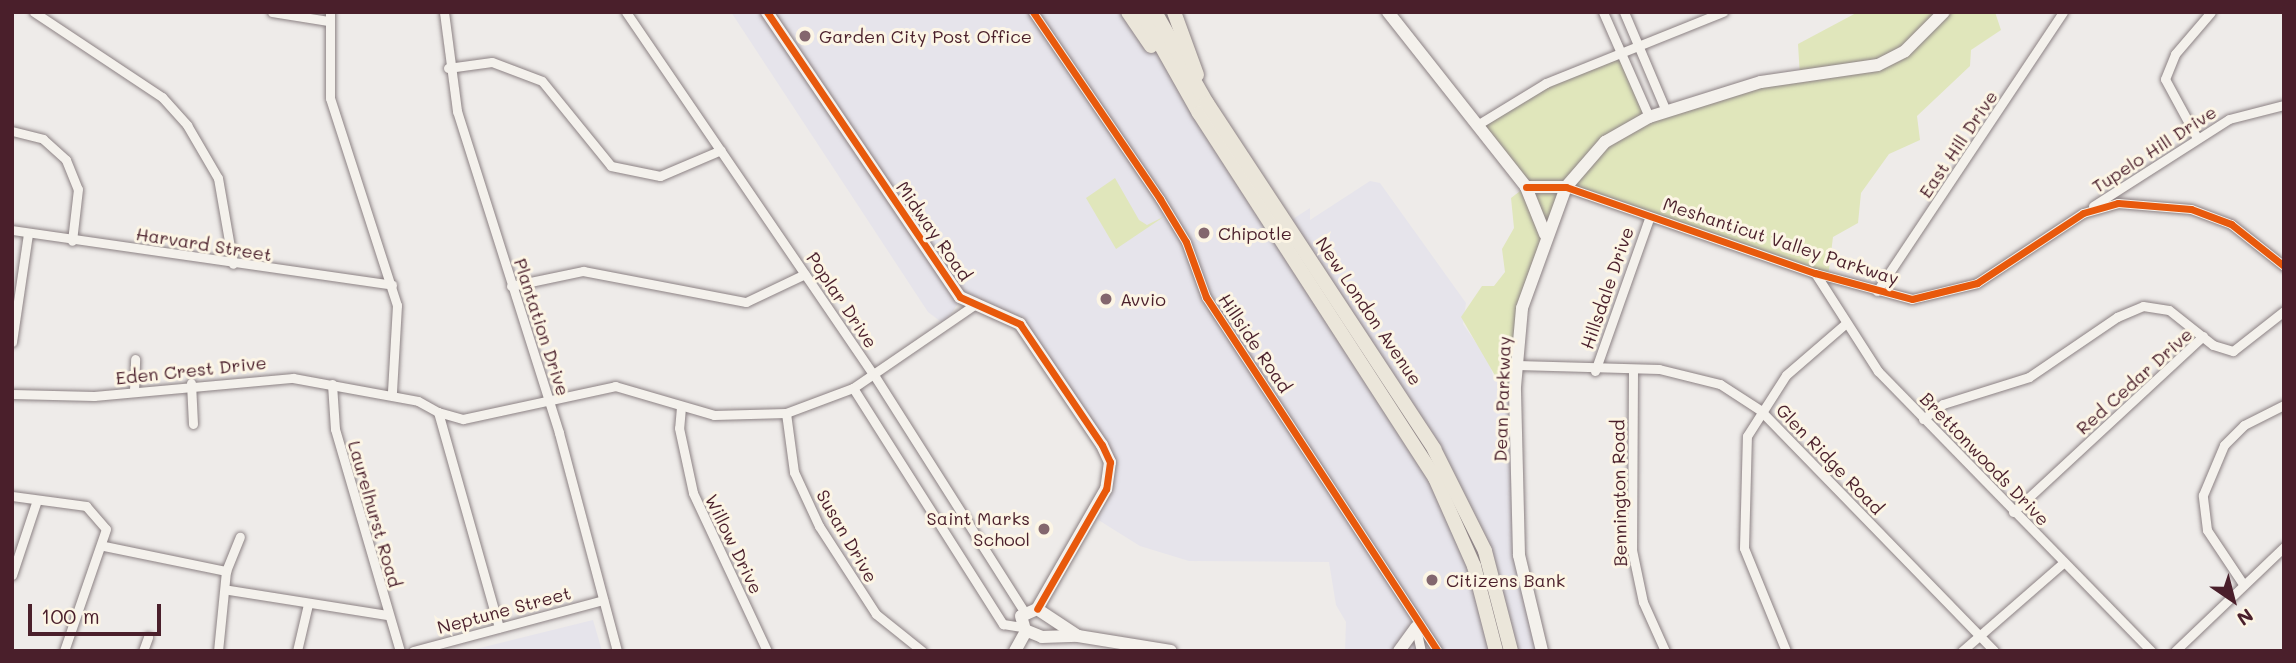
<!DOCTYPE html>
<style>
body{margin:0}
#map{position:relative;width:2296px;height:663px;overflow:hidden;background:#eeebe9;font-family:Mali,sans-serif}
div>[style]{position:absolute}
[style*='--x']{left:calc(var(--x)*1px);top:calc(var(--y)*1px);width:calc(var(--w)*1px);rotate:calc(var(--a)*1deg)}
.built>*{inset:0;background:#e6e4eb}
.green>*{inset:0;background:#e0e6bb}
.roads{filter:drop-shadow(0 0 2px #8c8284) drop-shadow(0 0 2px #8c8284)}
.street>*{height:9px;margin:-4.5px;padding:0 4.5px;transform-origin:4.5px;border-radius:4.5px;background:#f4f1ec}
.secondary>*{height:12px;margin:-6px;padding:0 6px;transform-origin:6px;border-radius:6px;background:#f4f1ec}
.primary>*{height:14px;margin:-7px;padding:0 7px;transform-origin:7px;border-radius:7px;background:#ebe6da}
.cycleway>*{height:7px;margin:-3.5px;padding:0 3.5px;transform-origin:3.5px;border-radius:3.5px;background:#e8590c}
.dots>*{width:19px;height:19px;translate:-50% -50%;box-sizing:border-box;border:4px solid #fcf5e5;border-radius:50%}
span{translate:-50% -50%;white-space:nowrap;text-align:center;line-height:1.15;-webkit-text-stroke:6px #fcf5e5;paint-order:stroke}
.poi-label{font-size:18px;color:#4a1f2b}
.left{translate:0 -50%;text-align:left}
.right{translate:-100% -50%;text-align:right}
.street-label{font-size:18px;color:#4a1f2b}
.frame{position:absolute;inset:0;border:14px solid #4a1f2b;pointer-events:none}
.north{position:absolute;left:2198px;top:565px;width:70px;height:70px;-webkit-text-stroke:5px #fcf5e5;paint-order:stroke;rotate:145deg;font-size:19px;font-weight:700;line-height:28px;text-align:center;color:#4a1f2b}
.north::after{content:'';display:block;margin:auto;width:24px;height:32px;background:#4a1f2b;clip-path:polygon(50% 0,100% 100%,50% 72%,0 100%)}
.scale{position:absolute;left:28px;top:604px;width:133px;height:32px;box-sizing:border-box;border:4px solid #4a1f2b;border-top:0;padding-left:9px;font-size:21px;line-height:24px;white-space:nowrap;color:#4a1f2b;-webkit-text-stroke:5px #fcf5e5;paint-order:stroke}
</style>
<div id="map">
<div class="built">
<i style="clip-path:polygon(731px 12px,1126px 12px,1285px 224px,1310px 208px,1310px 220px,1370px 181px,1380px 183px,1466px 303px,1463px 324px,1490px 363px,1494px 381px,1515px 390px,1515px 548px,1540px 651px,1345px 651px,1346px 622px,1336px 605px,1329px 562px,1189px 561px,1140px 546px,1092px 516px,1107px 463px,1024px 330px,961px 299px,944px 324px,928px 312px)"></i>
<i style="clip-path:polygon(593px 620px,602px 651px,468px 651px)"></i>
</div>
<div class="green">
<i style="clip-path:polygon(1858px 12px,1995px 12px,2001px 30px,1971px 50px,1970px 66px,1917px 116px,1920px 140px,1889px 154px,1861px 193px,1858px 223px,1833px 237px,1828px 277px,1566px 188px,1536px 259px,1515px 390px,1504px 391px,1461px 317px,1482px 286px,1494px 286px,1505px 272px,1502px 249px,1514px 228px,1511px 198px,1524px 188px,1479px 129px,1532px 90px,1619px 58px,1648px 115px,1800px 77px,1798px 44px)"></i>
<i style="clip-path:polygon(1115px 178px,1139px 220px,1147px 225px,1165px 216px,1116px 249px,1086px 198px)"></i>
</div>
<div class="roads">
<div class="street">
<i style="--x:34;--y:12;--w:154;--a:33.6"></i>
<i style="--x:162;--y:97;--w:38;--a:48"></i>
<i style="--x:187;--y:125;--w:61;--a:59.7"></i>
<i style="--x:218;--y:178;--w:87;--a:80.1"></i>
<i style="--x:272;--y:12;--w:57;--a:9.1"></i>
<i style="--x:330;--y:12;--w:86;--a:90"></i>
<i style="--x:330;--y:98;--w:218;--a:72.1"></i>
<i style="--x:397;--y:305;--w:87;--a:93.3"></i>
<i style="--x:444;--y:12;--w:100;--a:82.5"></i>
<i style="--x:457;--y:111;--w:338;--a:72.4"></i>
<i style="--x:559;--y:433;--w:226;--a:75.1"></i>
<i style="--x:626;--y:12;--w:440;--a:55.7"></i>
<i style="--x:874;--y:375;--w:280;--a:57.6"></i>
<i style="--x:1033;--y:12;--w:226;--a:55.8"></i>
<i style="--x:1160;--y:199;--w:50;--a:58.8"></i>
<i style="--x:1186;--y:242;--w:59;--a:70"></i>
<i style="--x:1206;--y:297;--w:423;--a:56.8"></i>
<i style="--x:1603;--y:12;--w:115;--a:66.3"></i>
<i style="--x:1624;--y:12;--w:108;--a:67"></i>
<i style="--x:448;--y:68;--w:44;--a:-7.8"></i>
<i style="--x:492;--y:62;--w:53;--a:20.8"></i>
<i style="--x:542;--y:81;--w:109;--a:50.9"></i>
<i style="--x:611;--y:166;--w:50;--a:11.5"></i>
<i style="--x:660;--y:176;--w:66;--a:-23.1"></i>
<i style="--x:1477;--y:125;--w:81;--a:-31.3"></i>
<i style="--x:1546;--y:83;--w:191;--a:-21.9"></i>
<i style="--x:12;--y:131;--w:32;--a:14"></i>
<i style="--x:43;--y:139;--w:31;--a:42"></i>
<i style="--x:66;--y:160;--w:31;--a:68"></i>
<i style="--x:78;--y:189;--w:52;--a:96.6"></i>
<i style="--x:2197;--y:138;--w:67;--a:-118.5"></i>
<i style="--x:2165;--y:79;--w:27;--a:-68"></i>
<i style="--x:2175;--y:54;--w:55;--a:-49.4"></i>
<i style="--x:1566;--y:187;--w:263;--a:19.1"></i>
<i style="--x:1815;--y:273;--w:100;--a:15"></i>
<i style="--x:1912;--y:299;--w:67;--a:-13.8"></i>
<i style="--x:1977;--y:283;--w:127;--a:-33.4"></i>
<i style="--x:2083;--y:213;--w:36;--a:-16"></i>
<i style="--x:2118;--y:203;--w:73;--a:4.7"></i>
<i style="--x:2191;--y:209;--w:43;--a:20.6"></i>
<i style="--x:2231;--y:224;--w:68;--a:38.4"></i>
<i style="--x:2093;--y:206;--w:161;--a:-32.6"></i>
<i style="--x:2229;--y:119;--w:57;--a:-14.3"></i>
<i style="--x:12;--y:230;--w:384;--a:8.2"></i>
<i style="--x:1815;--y:273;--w:117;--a:57.3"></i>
<i style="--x:1878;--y:371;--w:391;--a:45.7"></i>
<i style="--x:511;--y:286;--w:74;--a:-11.8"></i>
<i style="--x:583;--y:271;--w:166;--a:10.8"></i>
<i style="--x:746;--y:302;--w:65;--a:-25.4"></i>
<i style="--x:1877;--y:291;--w:335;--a:-56.3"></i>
<i style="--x:12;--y:342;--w:110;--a:-81.6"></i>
<i style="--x:1517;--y:365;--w:142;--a:1.6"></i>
<i style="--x:1659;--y:369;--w:63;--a:13.8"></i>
<i style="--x:1720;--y:384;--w:48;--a:33"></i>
<i style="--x:1760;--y:410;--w:336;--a:45.8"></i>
<i style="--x:1595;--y:371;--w:164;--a:-70.5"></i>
<i style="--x:1633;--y:371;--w:179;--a:90.3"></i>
<i style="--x:1632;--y:550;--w:53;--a:78.1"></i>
<i style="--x:1643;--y:602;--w:54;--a:65.8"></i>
<i style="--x:191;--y:383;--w:41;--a:87.2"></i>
<i style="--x:332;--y:384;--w:45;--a:86.2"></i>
<i style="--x:335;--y:429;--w:231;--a:73.7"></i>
<i style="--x:853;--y:388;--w:280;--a:57.6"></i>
<i style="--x:1003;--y:624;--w:19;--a:9"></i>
<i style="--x:134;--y:392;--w:33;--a:-88"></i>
<i style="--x:12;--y:394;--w:82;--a:1.4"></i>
<i style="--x:94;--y:396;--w:200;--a:-5.2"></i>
<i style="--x:293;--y:378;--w:127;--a:10.4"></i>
<i style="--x:418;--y:401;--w:23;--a:29"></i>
<i style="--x:438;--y:412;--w:224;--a:74.2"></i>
<i style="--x:681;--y:407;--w:21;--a:95"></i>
<i style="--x:679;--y:428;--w:66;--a:77.8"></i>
<i style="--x:693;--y:493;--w:174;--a:64.9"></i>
<i style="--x:438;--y:412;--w:26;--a:16"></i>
<i style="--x:463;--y:419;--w:156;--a:-12.2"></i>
<i style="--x:615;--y:386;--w:103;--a:16.3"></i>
<i style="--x:714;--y:415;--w:72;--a:-1.6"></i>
<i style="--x:786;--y:413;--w:72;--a:-20.5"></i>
<i style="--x:853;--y:388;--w:147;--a:-34.4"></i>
<i style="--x:786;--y:413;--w:60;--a:82.3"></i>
<i style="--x:794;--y:472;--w:60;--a:65.2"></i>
<i style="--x:819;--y:526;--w:105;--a:57.1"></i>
<i style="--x:876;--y:614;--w:59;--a:38.8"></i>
<i style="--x:1923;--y:419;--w:25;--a:-37"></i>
<i style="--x:1943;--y:404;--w:90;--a:-17.4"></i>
<i style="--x:2029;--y:377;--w:107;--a:-34.3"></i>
<i style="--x:2117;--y:317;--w:28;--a:-23"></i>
<i style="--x:2143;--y:306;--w:26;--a:9"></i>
<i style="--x:2169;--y:310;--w:56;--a:38.5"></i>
<i style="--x:2213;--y:345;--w:21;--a:17"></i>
<i style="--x:2233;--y:351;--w:65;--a:-38.1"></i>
<i style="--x:12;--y:496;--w:75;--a:7.7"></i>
<i style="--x:86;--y:506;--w:30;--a:49"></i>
<i style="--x:106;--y:529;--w:129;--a:109"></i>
<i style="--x:2013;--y:512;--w:259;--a:-42.8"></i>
<i style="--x:104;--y:546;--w:125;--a:11.6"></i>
<i style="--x:226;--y:571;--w:80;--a:95.7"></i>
<i style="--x:226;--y:571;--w:37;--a:-68"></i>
<i style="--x:12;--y:575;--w:79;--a:-71.6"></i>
<i style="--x:2243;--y:584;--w:65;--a:-123.7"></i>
<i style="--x:2207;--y:530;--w:35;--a:-97"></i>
<i style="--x:2203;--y:495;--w:54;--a:-67.2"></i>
<i style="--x:2224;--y:445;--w:28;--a:-45"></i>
<i style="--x:2244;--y:425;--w:45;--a:-26.6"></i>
<i style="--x:229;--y:590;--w:160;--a:9"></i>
<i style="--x:1416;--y:628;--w:24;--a:78"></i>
<i style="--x:143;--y:651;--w:15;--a:-70"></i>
<i style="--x:297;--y:651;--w:48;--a:-76.8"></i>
<i style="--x:413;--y:651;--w:197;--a:-15"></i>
<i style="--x:1786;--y:651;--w:111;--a:-112.2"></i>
<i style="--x:1744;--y:548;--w:112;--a:-88.5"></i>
<i style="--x:1747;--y:436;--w:72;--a:-57.4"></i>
<i style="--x:1786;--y:375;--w:77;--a:-40.8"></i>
<i style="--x:1962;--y:651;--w:135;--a:-41.1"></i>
<i style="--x:2175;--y:651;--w:151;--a:-43.7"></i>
</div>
<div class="secondary">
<i style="--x:767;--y:12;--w:344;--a:55.9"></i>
<i style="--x:960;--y:297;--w:66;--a:24.2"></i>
<i style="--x:1020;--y:324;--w:146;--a:55.9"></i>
<i style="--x:1102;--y:445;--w:19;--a:65"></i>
<i style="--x:1110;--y:462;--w:27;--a:98"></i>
<i style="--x:1106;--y:489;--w:138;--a:119.9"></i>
<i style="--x:1388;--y:12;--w:223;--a:51.7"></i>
<i style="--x:1526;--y:187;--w:51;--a:68"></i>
<i style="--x:1526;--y:187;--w:40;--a:0"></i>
<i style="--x:1078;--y:636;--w:49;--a:-146.6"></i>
<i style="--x:1037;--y:609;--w:17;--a:156"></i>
<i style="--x:1021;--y:616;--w:15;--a:74"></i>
<i style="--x:1025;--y:630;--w:18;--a:22"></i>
<i style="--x:1042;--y:637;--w:36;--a:-2"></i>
<i style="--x:1078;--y:636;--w:94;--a:9.2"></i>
<i style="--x:1015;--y:651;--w:23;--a:-61"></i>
<i style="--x:1399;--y:651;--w:29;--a:-54"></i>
<i style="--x:1542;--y:651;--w:99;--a:-103.5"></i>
<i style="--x:1519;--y:555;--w:168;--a:-91.4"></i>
<i style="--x:1515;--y:387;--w:79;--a:-84.9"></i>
<i style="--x:1522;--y:308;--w:129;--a:-70"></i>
<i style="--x:1566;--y:187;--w:60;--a:-49.1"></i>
<i style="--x:1605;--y:142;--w:51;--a:-29.6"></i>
<i style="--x:1649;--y:117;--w:117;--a:-17.4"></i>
<i style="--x:1761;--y:82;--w:118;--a:-8.3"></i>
<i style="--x:1878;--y:65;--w:30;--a:-27"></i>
<i style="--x:1905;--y:51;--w:55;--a:-45"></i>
</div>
<div class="primary">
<i style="--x:1128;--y:12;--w:41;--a:55.9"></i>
<i style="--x:1142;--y:12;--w:116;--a:60.6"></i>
<i style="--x:1199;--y:113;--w:435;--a:57.1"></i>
<i style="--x:1435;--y:478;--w:96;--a:66.1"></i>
<i style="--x:1474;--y:566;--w:88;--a:75.5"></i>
<i style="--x:1155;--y:12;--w:105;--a:60.3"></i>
<i style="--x:1207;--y:103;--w:414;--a:56.7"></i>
<i style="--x:1434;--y:449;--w:114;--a:63.4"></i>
<i style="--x:1485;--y:551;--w:103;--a:75.4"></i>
<i style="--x:1174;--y:12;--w:67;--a:69.9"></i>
</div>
</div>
<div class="cycleway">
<i style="--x:767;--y:12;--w:344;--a:55.9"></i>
<i style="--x:960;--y:297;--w:66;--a:24.2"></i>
<i style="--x:1020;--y:324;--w:146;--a:55.9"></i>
<i style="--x:1102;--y:445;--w:19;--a:65"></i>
<i style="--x:1110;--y:462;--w:27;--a:98"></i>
<i style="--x:1106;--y:489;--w:138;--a:119.9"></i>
<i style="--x:1033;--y:12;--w:226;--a:55.8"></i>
<i style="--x:1160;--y:199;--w:50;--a:58.8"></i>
<i style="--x:1186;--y:242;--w:59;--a:70"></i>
<i style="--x:1206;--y:297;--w:423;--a:56.8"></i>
<i style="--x:1526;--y:187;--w:40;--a:0"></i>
<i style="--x:1566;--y:187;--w:263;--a:19.1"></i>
<i style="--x:1815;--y:273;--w:100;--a:15"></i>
<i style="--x:1912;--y:299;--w:67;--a:-13.8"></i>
<i style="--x:1977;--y:283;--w:127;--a:-33.4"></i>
<i style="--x:2083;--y:213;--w:36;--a:-16"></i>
<i style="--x:2118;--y:203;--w:73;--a:4.7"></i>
<i style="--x:2191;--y:209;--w:43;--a:20.6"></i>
<i style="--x:2231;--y:224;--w:68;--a:38.4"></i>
</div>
<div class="dots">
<i style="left:805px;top:36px;background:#83666e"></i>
<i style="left:1204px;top:233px;background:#83666e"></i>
<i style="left:1106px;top:299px;background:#83666e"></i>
<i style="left:1044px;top:529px;background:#83666e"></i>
<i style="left:1432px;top:580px;background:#83666e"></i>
</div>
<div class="poi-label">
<span class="left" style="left:819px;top:36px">Garden City Post Office</span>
<span class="left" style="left:1218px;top:233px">Chipotle</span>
<span class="left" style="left:1120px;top:299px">Avvio</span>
<span class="right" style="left:1030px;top:529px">Saint Marks<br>School</span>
<span class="left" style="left:1446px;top:580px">Citizens Bank</span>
</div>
<div class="street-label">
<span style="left:1958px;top:144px;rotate:-56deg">East Hill Drive</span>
<span style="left:2154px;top:149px;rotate:-33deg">Tupelo Hill Drive</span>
<span style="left:934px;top:231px;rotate:55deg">Midway Road</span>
<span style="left:1781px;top:241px;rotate:18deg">Meshanticut Valley Parkway</span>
<span style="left:204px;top:244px;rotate:9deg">Harvard Street</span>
<span style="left:1607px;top:288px;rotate:-71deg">Hillsdale Drive</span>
<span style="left:842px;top:300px;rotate:56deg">Poplar Drive</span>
<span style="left:1369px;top:311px;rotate:56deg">New London Avenue</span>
<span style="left:542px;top:327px;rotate:72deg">Plantation Drive</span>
<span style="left:1255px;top:343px;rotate:56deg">Hillside Road</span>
<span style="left:191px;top:370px;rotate:-6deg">Eden Crest Drive</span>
<span style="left:2134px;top:381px;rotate:-42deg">Red Cedar Drive</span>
<span style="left:1502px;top:399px;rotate:-88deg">Dean Parkway</span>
<span style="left:1830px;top:459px;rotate:46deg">Glen Ridge Road</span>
<span style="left:1985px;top:459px;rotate:46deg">Brettonwoods Drive</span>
<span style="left:1619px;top:493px;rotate:-91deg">Bennington Road</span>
<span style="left:375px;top:514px;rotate:74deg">Laurelhurst Road</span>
<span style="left:847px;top:536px;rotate:60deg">Susan Drive</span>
<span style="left:734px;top:544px;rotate:64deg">Willow Drive</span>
<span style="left:504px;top:610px;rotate:-15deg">Neptune Street</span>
</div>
<div class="frame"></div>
<div class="north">N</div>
<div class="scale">100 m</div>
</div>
